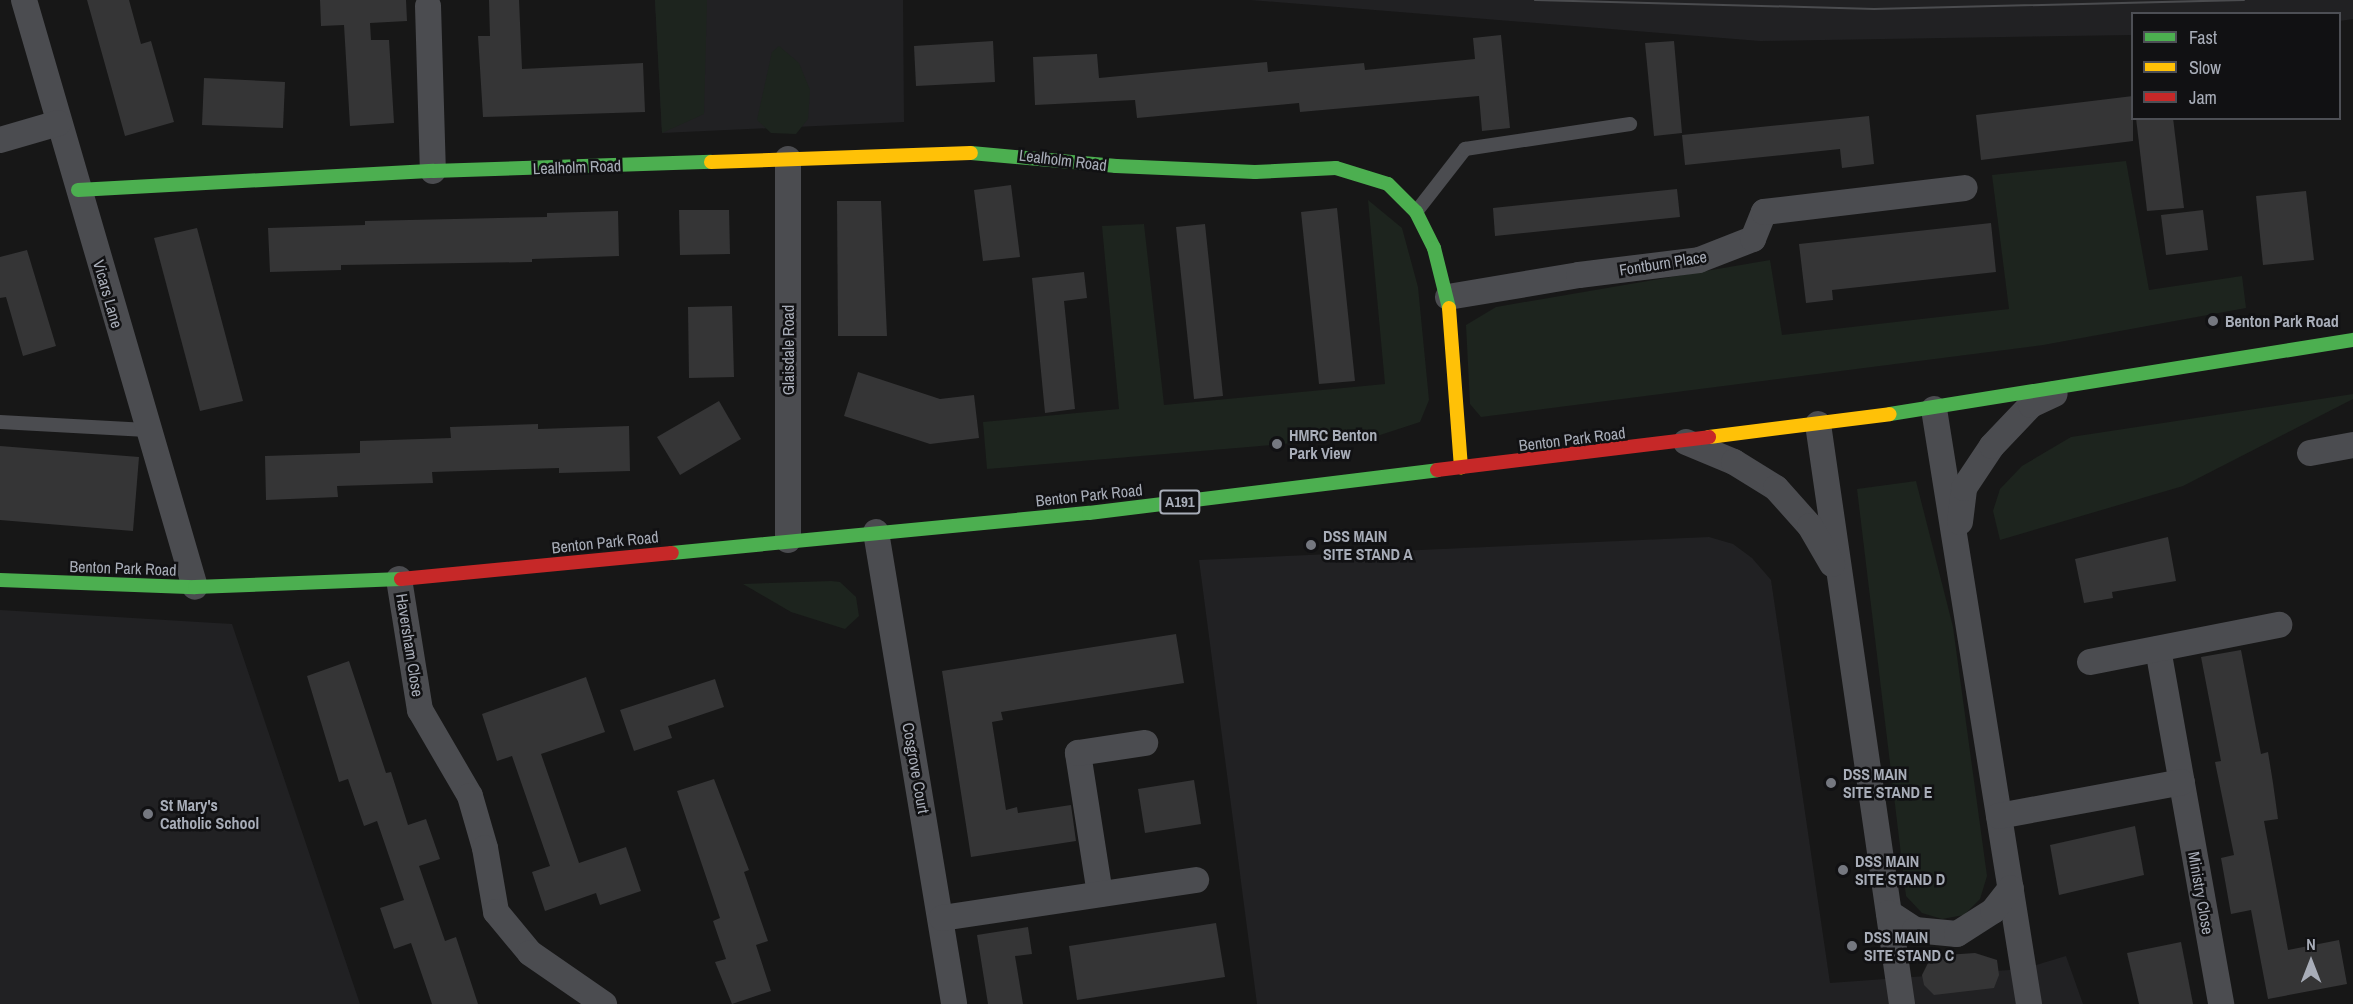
<!DOCTYPE html>
<style>
body{margin:0}
#map{position:relative;width:2353px;height:1004px;overflow:hidden;background:#171717;font-family:"Archivo Narrow",sans-serif}
div>[style]{position:absolute}
[style*='--x']{left:calc(var(--x)*1px);top:calc(var(--y)*1px);width:calc(var(--w)*1px);rotate:calc(var(--a)*1deg)}
.built>*{inset:0;background:#212123}
.green>*{inset:0;background:#1d241e}
.building>*{inset:0;background:#353536}
.lane>*{height:14px;margin:-7px;padding:0 7px;transform-origin:7px;border-radius:7px;background:#4b4c50}
.street>*{height:26px;margin:-13px;padding:0 13px;transform-origin:13px;border-radius:13px;background:#4b4c50}
.fast>*{height:14px;margin:-7px;padding:0 7px;transform-origin:7px;border-radius:7px;background:#4caf50}
.slow>*{height:14px;margin:-7px;padding:0 7px;transform-origin:7px;border-radius:7px;background:#ffc107}
.jam>*{height:14px;margin:-7px;padding:0 7px;transform-origin:7px;border-radius:7px;background:#c62828}
.tram>*{height:1.5px;margin:-0.75px;padding:0 0.75px;transform-origin:0.75px;border-radius:0.75px;background:#4b4c4f}
.dots>*{width:16px;height:16px;translate:-50% -50%;box-sizing:border-box;border:3px solid #111113;border-radius:50%}
span{translate:-50% -50%;white-space:nowrap;text-align:center;line-height:1.15;-webkit-text-stroke:5px #111113;paint-order:stroke}
.shield-label span{padding:2px 4px;background:#111113;border:2px solid;border-radius:4px;-webkit-text-stroke-width:0}
.shield-label{font-size:15px;color:#a8adb8;font-weight:700}
.street-label{font-size:16px;color:#a8adb8}
.poi-label{font-size:16px;color:#a8adb8;font-weight:700}
.left{translate:0 -50%;text-align:left}
.legend{position:absolute;left:2131px;top:12px;width:210px;height:108px;box-sizing:border-box;background:#111113;border:2px solid #4d4f55;margin:0;padding:8px 10px;list-style:none;font-size:18px;color:#a8adb8}
.legend li{display:flex;align-items:center;gap:12px;height:30px}
.legend b{width:30px;border:2px solid #4d4f55}
.north{position:absolute;left:2281px;top:932px;width:60px;height:60px;-webkit-text-stroke:4px #111113;paint-order:stroke;rotate:0deg;font-size:16px;font-weight:700;line-height:24px;text-align:center;color:#a8adb8}
.north::after{content:'';display:block;margin:auto;width:21px;height:27px;background:#a8adb8;clip-path:polygon(50% 0,100% 100%,50% 72%,0 100%)}
</style>
<div id="map">
<div class="built">
<i style="clip-path:polygon(655px 0,903px 0,904px 122px,662px 133px)"></i>
<i style="clip-path:polygon(1250px 0,2353px 0,2353px 19px,2340px 21px,2340px 14px,2132px 14px,2132px 35px,1760px 41px)"></i>
<i style="clip-path:polygon(1709px 537px,1733px 544px,1752px 558px,1771px 580px,1830px 983px,2023px 969px,2066px 956px,2083px 1004px,1257px 1004px,1199px 560px)"></i>
<i style="clip-path:polygon(0 610px,232px 624px,360px 1004px,0 1004px)"></i>
</div>
<div class="green">
<i style="clip-path:polygon(655px 0,707px 0,704px 114px,662px 133px)"></i>
<i style="clip-path:polygon(779px 46px,799px 63px,810px 90px,808px 119px,796px 134px,771px 133px,757px 120px,772px 52px)"></i>
<i style="clip-path:polygon(2126px 161px,2149px 290px,2242px 276px,2246px 308px,2043px 345px,1481px 417px,1470px 404px,1466px 325px,1496px 307px,1770px 260px,1782px 335px,2009px 309px,1992px 175px)"></i>
<i style="clip-path:polygon(1368px 200px,1402px 228px,1418px 287px,1429px 400px,1420px 422px,1377px 436px,987px 469px,983px 422px,1119px 409px,1102px 226px,1144px 224px,1164px 405px,1385px 384px)"></i>
<i style="clip-path:polygon(2353px 394px,2353px 399px,2183px 486px,2000px 540px,1993px 511px,2000px 489px,2022px 466px,2071px 437px)"></i>
<i style="clip-path:polygon(1916px 481px,1953px 627px,1987px 876px,1980px 899px,1964px 915px,1942px 919px,1922px 913px,1906px 896px,1857px 489px)"></i>
<i style="clip-path:polygon(831px 581px,840px 582px,856px 597px,859px 616px,845px 629px,791px 612px,743px 584px)"></i>
</div>
<div class="building">
<i style="clip-path:polygon(87px 0,129px 0,141px 44px,151px 41px,174px 122px,125px 136px)"></i>
<i style="clip-path:polygon(320px 0,406px 0,407px 21px,370px 23px,371px 40px,389px 40px,394px 123px,350px 126px,344px 25px,321px 26px)"></i>
<i style="clip-path:polygon(489px 0,519px 0,522px 69px,643px 63px,645px 112px,483px 117px,478px 36px,490px 36px)"></i>
<i style="clip-path:polygon(1501px 35px,1510px 128px,1482px 131px,1479px 96px,1300px 112px,1299px 103px,1137px 118px,1135px 100px,1035px 105px,1033px 57px,1097px 54px,1099px 78px,1267px 62px,1268px 72px,1364px 63px,1365px 70px,1475px 59px,1473px 38px)"></i>
<i style="clip-path:polygon(993px 41px,995px 82px,916px 86px,914px 46px)"></i>
<i style="clip-path:polygon(1674px 41px,1682px 133px,1654px 136px,1645px 43px)"></i>
<i style="clip-path:polygon(204px 78px,285px 82px,283px 128px,202px 125px)"></i>
<i style="clip-path:polygon(2133px 96px,2133px 141px,1981px 160px,1976px 115px)"></i>
<i style="clip-path:polygon(1869px 116px,1874px 164px,1842px 168px,1840px 149px,1685px 165px,1682px 135px)"></i>
<i style="clip-path:polygon(2136px 118px,2173px 118px,2184px 208px,2147px 211px)"></i>
<i style="clip-path:polygon(1011px 185px,1020px 257px,983px 261px,974px 190px)"></i>
<i style="clip-path:polygon(1677px 189px,1680px 217px,1495px 236px,1493px 208px)"></i>
<i style="clip-path:polygon(2306px 191px,2314px 260px,2263px 265px,2256px 196px)"></i>
<i style="clip-path:polygon(837px 201px,881px 201px,887px 336px,838px 336px)"></i>
<i style="clip-path:polygon(1337px 208px,1355px 381px,1319px 384px,1301px 212px)"></i>
<i style="clip-path:polygon(679px 210px,729px 210px,730px 254px,680px 255px)"></i>
<i style="clip-path:polygon(2203px 210px,2208px 250px,2166px 255px,2161px 215px)"></i>
<i style="clip-path:polygon(618px 211px,619px 256px,532px 259px,532px 262px,341px 265px,341px 270px,270px 272px,268px 228px,365px 225px,365px 221px,547px 217px,547px 213px)"></i>
<i style="clip-path:polygon(1991px 223px,1996px 272px,1832px 290px,1833px 300px,1806px 303px,1799px 244px)"></i>
<i style="clip-path:polygon(1205px 224px,1223px 396px,1194px 399px,1176px 227px)"></i>
<i style="clip-path:polygon(197px 228px,243px 401px,200px 411px,154px 238px)"></i>
<i style="clip-path:polygon(27px 250px,56px 346px,23px 356px,6px 297px,0 298px,0 257px)"></i>
<i style="clip-path:polygon(1084px 272px,1087px 298px,1064px 301px,1075px 409px,1045px 413px,1032px 278px)"></i>
<i style="clip-path:polygon(732px 306px,734px 377px,689px 378px,688px 307px)"></i>
<i style="clip-path:polygon(858px 372px,940px 399px,974px 395px,979px 438px,930px 444px,844px 416px)"></i>
<i style="clip-path:polygon(719px 401px,741px 439px,680px 475px,657px 437px)"></i>
<i style="clip-path:polygon(538px 424px,538px 429px,629px 426px,630px 471px,559px 473px,559px 468px,432px 472px,433px 483px,337px 486px,338px 497px,266px 500px,265px 456px,360px 453px,360px 441px,451px 438px,450px 427px)"></i>
<i style="clip-path:polygon(0 446px,139px 457px,133px 531px,0 520px)"></i>
<i style="clip-path:polygon(2168px 537px,2176px 581px,2112px 592px,2113px 598px,2084px 603px,2075px 559px)"></i>
<i style="clip-path:polygon(1176px 634px,1184px 683px,1001px 712px,1003px 720px,992px 722px,1006px 810px,1017px 807px,1018px 813px,1071px 805px,1076px 841px,971px 857px,942px 671px)"></i>
<i style="clip-path:polygon(2241px 650px,2261px 754px,2268px 752px,2273px 783px,2278px 819px,2264px 821px,2288px 950px,2339px 940px,2347px 984px,2268px 999px,2251px 910px,2231px 914px,2221px 858px,2234px 855px,2215px 762px,2221px 761px,2201px 657px)"></i>
<i style="clip-path:polygon(349px 661px,386px 773px,391px 772px,408px 825px,426px 819px,440px 859px,419px 866px,445px 941px,456px 937px,478px 1004px,432px 1004px,411px 943px,394px 949px,380px 908px,404px 900px,377px 821px,364px 826px,348px 779px,339px 782px,307px 676px)"></i>
<i style="clip-path:polygon(586px 677px,605px 732px,541px 754px,579px 863px,626px 847px,641px 891px,600px 905px,596px 893px,545px 911px,532px 872px,550px 866px,512px 756px,497px 761px,482px 714px)"></i>
<i style="clip-path:polygon(715px 679px,724px 707px,668px 726px,672px 738px,634px 751px,620px 710px)"></i>
<i style="clip-path:polygon(714px 779px,749px 870px,744px 872px,768px 941px,756px 945px,771px 991px,732px 1004px,715px 962px,726px 959px,713px 921px,720px 918px,677px 791px)"></i>
<i style="clip-path:polygon(1194px 780px,1201px 824px,1145px 833px,1138px 789px)"></i>
<i style="clip-path:polygon(2135px 826px,2144px 875px,2059px 895px,2050px 845px)"></i>
<i style="clip-path:polygon(1216px 923px,1225px 977px,1077px 1000px,1069px 946px)"></i>
<i style="clip-path:polygon(1028px 927px,1032px 954px,1015px 956px,1023px 1004px,988px 1004px,977px 935px)"></i>
<i style="clip-path:polygon(2181px 942px,2193px 1004px,2139px 1004px,2127px 953px)"></i>
<i style="clip-path:polygon(1975px 953px,1997px 960px,1999px 975px,1994px 988px,1934px 995px,1924px 985px,1922px 975px,1928px 963px,1946px 955px)"></i>
</div>
<div class="lane">
<i style="--x:1416;--y:212;--w:80;--a:-52.1"></i>
<i style="--x:1465;--y:149;--w:167;--a:-8.6"></i>
<i style="--x:0;--y:422;--w:147;--a:3.1"></i>
</div>
<div class="street">
<i style="--x:24;--y:0;--w:611;--a:73.76"></i>
<i style="--x:428;--y:6;--w:165;--a:88.3"></i>
<i style="--x:0;--y:140;--w:61;--a:-16.1"></i>
<i style="--x:788;--y:159;--w:381;--a:90"></i>
<i style="--x:1448;--y:297;--w:133;--a:-9.5"></i>
<i style="--x:1579;--y:275;--w:121;--a:-7.1"></i>
<i style="--x:1699;--y:260;--w:58;--a:-21.3"></i>
<i style="--x:1753;--y:239;--w:29;--a:-68"></i>
<i style="--x:1764;--y:212;--w:202;--a:-6.8"></i>
<i style="--x:1934;--y:409;--w:603;--a:80.93"></i>
<i style="--x:1818;--y:424;--w:586;--a:81.76"></i>
<i style="--x:1686;--y:442;--w:52;--a:22.6"></i>
<i style="--x:1734;--y:462;--w:49;--a:31.8"></i>
<i style="--x:1776;--y:488;--w:51;--a:48.2"></i>
<i style="--x:1810;--y:526;--w:44;--a:59.9"></i>
<i style="--x:2310;--y:453;--w:44;--a:-10.5"></i>
<i style="--x:1960;--y:522;--w:34;--a:-83"></i>
<i style="--x:1964;--y:488;--w:50;--a:-56.3"></i>
<i style="--x:1992;--y:446;--w:57;--a:-46.4"></i>
<i style="--x:2031;--y:405;--w:26;--a:-25"></i>
<i style="--x:876;--y:532;--w:478;--a:80.6"></i>
<i style="--x:399;--y:579;--w:133;--a:80.9"></i>
<i style="--x:420;--y:710;--w:99;--a:59.8"></i>
<i style="--x:470;--y:796;--w:54;--a:73.9"></i>
<i style="--x:485;--y:848;--w:65;--a:80.2"></i>
<i style="--x:496;--y:912;--w:53;--a:50.3"></i>
<i style="--x:530;--y:953;--w:90;--a:34.6"></i>
<i style="--x:2158;--y:649;--w:361;--a:79.9"></i>
<i style="--x:2090;--y:662;--w:193;--a:-11.1"></i>
<i style="--x:1999;--y:816;--w:186;--a:-10.5"></i>
<i style="--x:1100;--y:894;--w:143;--a:-98.9"></i>
<i style="--x:1078;--y:753;--w:68;--a:-8.5"></i>
<i style="--x:1889;--y:913;--w:31;--a:33"></i>
<i style="--x:1915;--y:930;--w:42;--a:5.4"></i>
<i style="--x:1957;--y:934;--w:43;--a:-32.6"></i>
<i style="--x:1993;--y:911;--w:29;--a:-52"></i>
<i style="--x:942;--y:918;--w:257;--a:-8.5"></i>
</div>
<div class="fast">
<i style="--x:971;--y:153;--w:146;--a:5.1"></i>
<i style="--x:1116;--y:166;--w:139;--a:2.5"></i>
<i style="--x:1255;--y:172;--w:81;--a:-2.8"></i>
<i style="--x:1336;--y:168;--w:54;--a:17.1"></i>
<i style="--x:1388;--y:184;--w:40;--a:45"></i>
<i style="--x:1416;--y:212;--w:40;--a:63.4"></i>
<i style="--x:1434;--y:248;--w:62;--a:76"></i>
<i style="--x:78;--y:190;--w:356;--a:-3.1"></i>
<i style="--x:433;--y:171;--w:278;--a:-1.9"></i>
<i style="--x:1890;--y:414;--w:469;--a:-9.1"></i>
<i style="--x:672;--y:553;--w:419;--a:-5.5"></i>
<i style="--x:1089;--y:513;--w:351;--a:-7"></i>
<i style="--x:0;--y:580;--w:195;--a:2.1"></i>
<i style="--x:195;--y:587;--w:206;--a:-2.2"></i>
</div>
<div class="slow">
<i style="--x:711;--y:162;--w:260;--a:-2"></i>
<i style="--x:1449;--y:308;--w:160;--a:85.7"></i>
<i style="--x:1709;--y:437;--w:182;--a:-7.2"></i>
</div>
<div class="jam">
<i style="--x:1437;--y:470;--w:274;--a:-6.9"></i>
<i style="--x:401;--y:579;--w:272;--a:-5.5"></i>
</div>
<div class="tram">
<i style="--x:1535;--y:0;--w:339;--a:1.5"></i>
<i style="--x:1874;--y:9;--w:370;--a:-1.4"></i>
</div>
<div class="dots">
<i style="left:2213px;top:321px;background:#757880"></i>
<i style="left:1277px;top:444px;background:#757880"></i>
<i style="left:1311px;top:545px;background:#757880"></i>
<i style="left:1831px;top:783px;background:#757880"></i>
<i style="left:148px;top:814px;background:#757880"></i>
<i style="left:1843px;top:870px;background:#757880"></i>
<i style="left:1852px;top:946px;background:#757880"></i>
</div>
<div class="shield-label">
<span style="left:1180px;top:502px">A191</span>
</div>
<div class="street-label">
<span style="left:1063px;top:160px;rotate:7deg">Lealholm Road</span>
<span style="left:577px;top:167px;rotate:-2deg">Lealholm Road</span>
<span style="left:1663px;top:263px;rotate:-9deg">Fontburn Place</span>
<span style="left:108px;top:294px;rotate:74deg">Vicars Lane</span>
<span style="left:788px;top:350px;rotate:-90deg">Glaisdale Road</span>
<span style="left:1572px;top:439px;rotate:-7deg">Benton Park Road</span>
<span style="left:1089px;top:495px;rotate:-6deg">Benton Park Road</span>
<span style="left:605px;top:542px;rotate:-6deg">Benton Park Road</span>
<span style="left:123px;top:568px;rotate:2deg">Benton Park Road</span>
<span style="left:410px;top:645px;rotate:81deg">Haversham Close</span>
<span style="left:916px;top:768px;rotate:80deg">Cosgrove Court</span>
<span style="left:2201px;top:893px;rotate:80deg">Ministry Close</span>
</div>
<div class="poi-label">
<span class="left" style="left:2225px;top:321px">Benton Park Road</span>
<span class="left" style="left:1289px;top:444px">HMRC Benton<br>Park View</span>
<span class="left" style="left:1323px;top:545px">DSS MAIN<br>SITE STAND A</span>
<span class="left" style="left:1843px;top:783px">DSS MAIN<br>SITE STAND E</span>
<span class="left" style="left:160px;top:814px">St Mary's<br>Catholic School</span>
<span class="left" style="left:1855px;top:870px">DSS MAIN<br>SITE STAND D</span>
<span class="left" style="left:1864px;top:946px">DSS MAIN<br>SITE STAND C</span>
</div>
<ul class="legend">
<li><b style="height:8px;background:#4caf50"></b>Fast</li>
<li><b style="height:8px;background:#ffc107"></b>Slow</li>
<li><b style="height:8px;background:#c62828"></b>Jam</li>
</ul>
<div class="north">N</div>
</div>
